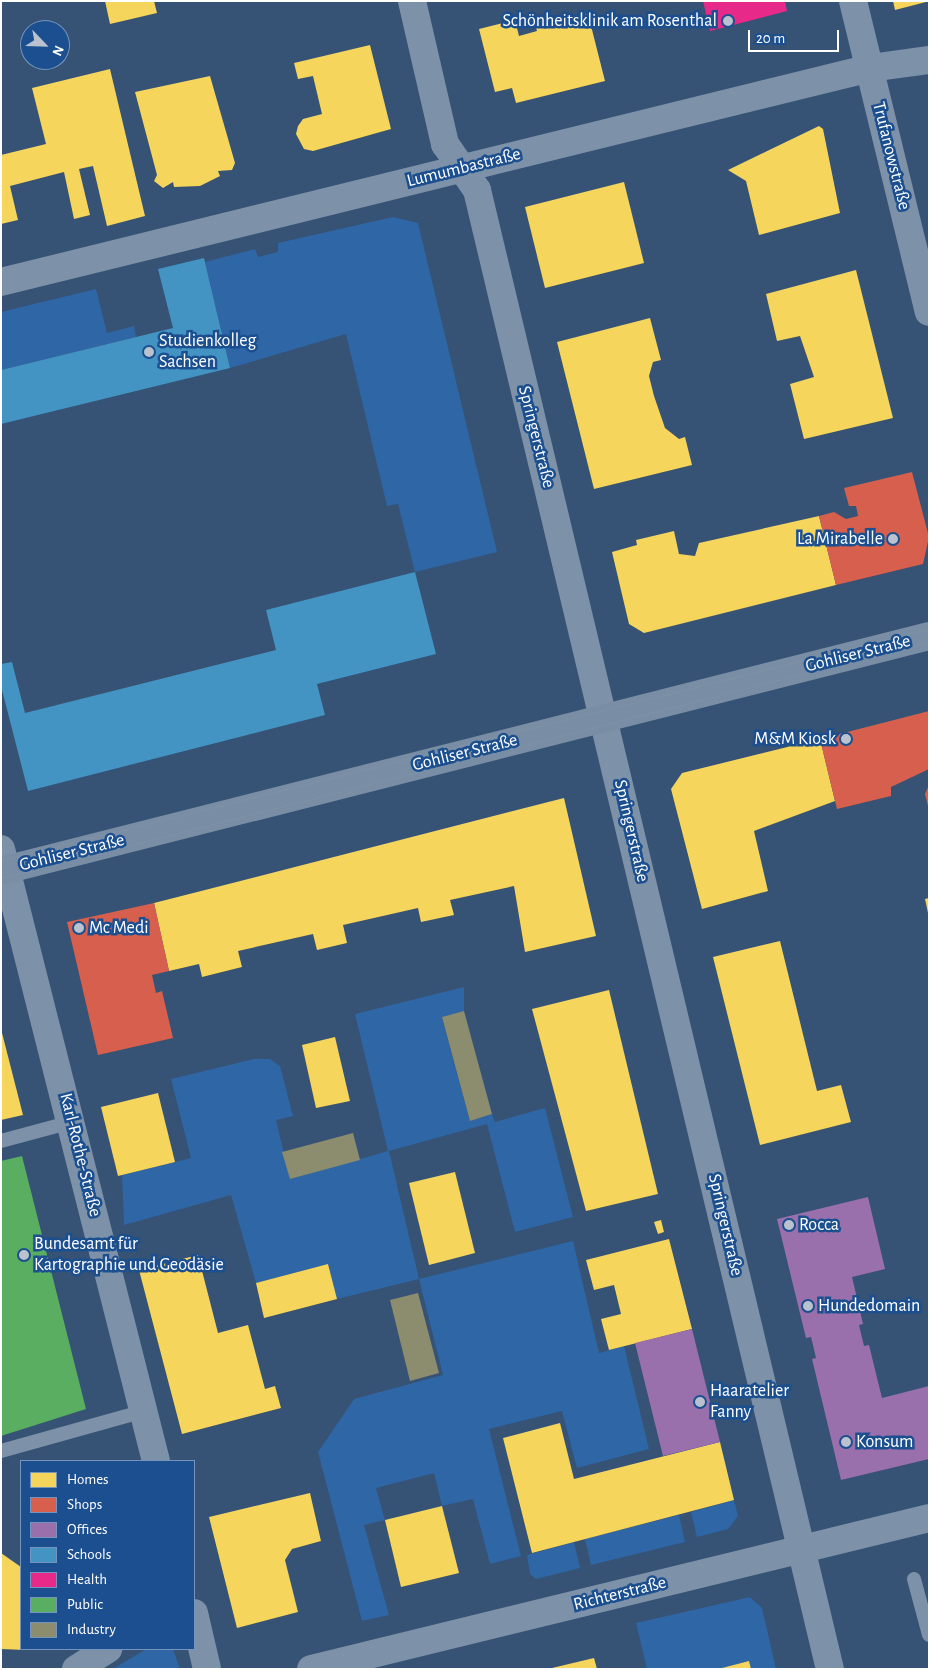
<!DOCTYPE html>
<meta charset="utf-8">
<style>
body{margin:0}
#map{position:relative;width:930px;height:1670px;overflow:hidden;background:#365274;font-family:"Alegreya Sans",sans-serif}
div>[style]{position:absolute}
[style*='--x']{left:calc(var(--x)*1px);top:calc(var(--y)*1px);width:calc(var(--w)*1px);rotate:calc(var(--a)*1deg)}
.green>*{inset:0;background:#2f66a5}
.homes>*{inset:0;background:#f6d55c}
.shops>*{inset:0;background:#d6604d}
.offices>*{inset:0;background:#9970ab}
.schools>*{inset:0;background:#4393c3}
.health>*{inset:0;background:#e7298a}
.public>*{inset:0;background:#5aae61}
.industry>*{inset:0;background:#8c8c6e}
.service>*{height:14px;margin:-7px;padding:0 7px;transform-origin:7px;border-radius:7px;background:#7d92a8}
.minor>*{height:28px;margin:-14px;padding:0 14px;transform-origin:14px;border-radius:14px;background:#7d92a8}
.secondary>*{height:28px;margin:-14px;padding:0 14px;transform-origin:14px;border-radius:14px;background:#798da4}
.tram>*{height:1px;margin:-0.5px;padding:0 0.5px;transform-origin:0.5px;border-radius:0.5px;background:#7e92a7}
.dots>*{width:14px;height:14px;translate:-50% -50%;box-sizing:border-box;border:2px solid #1b4f8f;border-radius:50%}
span{translate:-50% -50%;white-space:nowrap;text-align:center;line-height:1.15;-webkit-text-stroke:5px #1b4f8f;paint-order:stroke}
.poi-label{font-size:18px;color:#fff}
.right{translate:-100% -50%;text-align:right}
.left{translate:0 -50%;text-align:left}
.street-label{font-size:18px;color:#fff}
.frame{position:absolute;inset:0;border:2px solid #fff;pointer-events:none}
.legend{position:absolute;left:20px;top:1460px;width:175px;height:190px;box-sizing:border-box;background:#1b4f8f;border:1px solid #7695bc;margin:0;padding:6px 9px;list-style:none;font-size:15px;color:#fff}
.legend li{display:flex;align-items:center;gap:10px;height:25px}
.legend b{width:25px;border:1px solid #7695bc}
.north{position:absolute;left:20px;top:20px;width:50px;height:50px;box-sizing:border-box;background:#1b4f8f;border:1px solid #7695bc;border-radius:50%;rotate:114deg;font-size:14px;font-weight:700;line-height:20px;text-align:center;color:#fff}
.north::after{content:'';display:block;margin:auto;width:18px;height:22px;background:#b9c2ce;clip-path:polygon(50% 0,100% 100%,50% 72%,0 100%)}
.scale{position:absolute;left:748px;top:30px;width:91px;height:22px;box-sizing:border-box;border:2px solid #fff;border-top:0;padding-left:6px;font-size:15px;line-height:18px;white-space:nowrap;color:#fff;-webkit-text-stroke:4px #1b4f8f;paint-order:stroke}
</style>
<div id="map">
<div class="green">
<i style="clip-path:polygon(393px 217px,418px 223px,497px 552px,415px 572px,398px 504px,387px 506px,346px 334px,230px 368px,205px 262px,255px 249px,258px 257px,278px 252px,278px 243px)"></i>
<i style="clip-path:polygon(96px 289px,107px 333px,134px 326px,136px 337px,1px 370px,1px 312px)"></i>
<i style="clip-path:polygon(464px 987px,464px 1011px,442px 1018px,470px 1121px,492px 1114px,495px 1122px,545px 1108px,573px 1217px,515px 1232px,487px 1124px,389px 1151px,419px 1279px,573px 1241px,599px 1353px,624px 1346px,649px 1449px,577px 1468px,562px 1411px,489px 1429px,521px 1556px,490px 1564px,473px 1499px,442px 1506px,434px 1473px,376px 1488px,385px 1520px,364px 1525px,389px 1615px,362px 1621px,318px 1452px,354px 1399px,443px 1375px,419px 1279px,337px 1299px,328px 1264px,256px 1283px,231px 1195px,124px 1225px,122px 1175px,191px 1158px,171px 1079px,254px 1059px,270px 1059px,280px 1066px,293px 1116px,276px 1120px,290px 1179px,388px 1151px,355px 1014px)"></i>
<i style="clip-path:polygon(734px 1500px,738px 1516px,728px 1529px,697px 1537px,691px 1512px)"></i>
<i style="clip-path:polygon(679px 1515px,685px 1542px,591px 1565px,585px 1539px)"></i>
<i style="clip-path:polygon(574px 1542px,580px 1568px,536px 1579px,530px 1574px,527px 1555px)"></i>
<i style="clip-path:polygon(750px 1597px,762px 1608px,776px 1669px,751px 1669px,749px 1661px,719px 1669px,647px 1669px,636px 1623px)"></i>
<i style="clip-path:polygon(146px 1649px,173px 1649px,180px 1669px,113px 1669px)"></i>
</div>
<div class="homes">
<i style="clip-path:polygon(105px 1px,154px 1px,157px 13px,110px 24px)"></i>
<i style="clip-path:polygon(893px 1px,926px 1px,926px 2px,895px 10px)"></i>
<i style="clip-path:polygon(588px 14px,605px 81px,516px 103px,512px 88px,495px 92px,479px 29px,515px 20px,519px 36px,537px 31px,534px 21px,554px 16px,555px 22px)"></i>
<i style="clip-path:polygon(370px 45px,391px 129px,313px 151px,304px 149px,296px 134px,298px 126px,303px 119px,322px 114px,313px 76px,298px 79px,294px 63px)"></i>
<i style="clip-path:polygon(110px 69px,145px 216px,107px 226px,93px 166px,79px 169px,90px 215px,74px 219px,64px 172px,10px 186px,18px 220px,1px 224px,1px 155px,46px 144px,32px 88px)"></i>
<i style="clip-path:polygon(210px 76px,235px 163px,232px 170px,218px 171px,220px 176px,200px 186px,174px 187px,173px 182px,163px 188px,154px 181px,157px 175px,135px 92px)"></i>
<i style="clip-path:polygon(819px 126px,823px 129px,840px 213px,759px 235px,746px 181px,728px 170px)"></i>
<i style="clip-path:polygon(624px 182px,644px 263px,545px 288px,525px 207px)"></i>
<i style="clip-path:polygon(856px 270px,893px 418px,804px 439px,790px 384px,814px 377px,800px 336px,777px 341px,766px 294px)"></i>
<i style="clip-path:polygon(650px 318px,661px 360px,653px 362px,649px 376px,654px 396px,665px 428px,679px 439px,685px 437px,692px 465px,594px 489px,557px 342px)"></i>
<i style="clip-path:polygon(819px 516px,836px 585px,644px 633px,629px 624px,612px 552px,637px 545px,636px 540px,674px 531px,679px 554px,695px 556px,699px 543px)"></i>
<i style="clip-path:polygon(820px 739px,835px 801px,754px 831px,768px 891px,702px 909px,671px 789px,682px 773px)"></i>
<i style="clip-path:polygon(564px 798px,596px 936px,525px 952px,514px 886px,450px 900px,454px 915px,421px 922px,418px 908px,343px 925px,347px 943px,317px 950px,313px 934px,238px 951px,242px 967px,202px 977px,199px 964px,169px 971px,154px 903px)"></i>
<i style="clip-path:polygon(929px 898px,929px 913px,928px 913px,925px 899px)"></i>
<i style="clip-path:polygon(780px 941px,817px 1091px,841px 1085px,851px 1122px,760px 1145px,713px 957px)"></i>
<i style="clip-path:polygon(609px 990px,658px 1194px,586px 1211px,532px 1009px)"></i>
<i style="clip-path:polygon(1px 1029px,23px 1115px,1px 1120px)"></i>
<i style="clip-path:polygon(335px 1037px,350px 1101px,316px 1108px,302px 1045px)"></i>
<i style="clip-path:polygon(158px 1093px,175px 1162px,118px 1176px,101px 1107px)"></i>
<i style="clip-path:polygon(455px 1172px,475px 1253px,429px 1265px,409px 1183px)"></i>
<i style="clip-path:polygon(661px 1220px,664px 1232px,658px 1234px,654px 1222px)"></i>
<i style="clip-path:polygon(669px 1239px,692px 1329px,609px 1350px,601px 1319px,621px 1314px,614px 1285px,594px 1290px,586px 1260px)"></i>
<i style="clip-path:polygon(198px 1255px,218px 1333px,248px 1325px,265px 1389px,275px 1386px,281px 1408px,182px 1434px,139px 1270px)"></i>
<i style="clip-path:polygon(328px 1264px,337px 1299px,264px 1318px,256px 1283px)"></i>
<i style="clip-path:polygon(560px 1423px,574px 1479px,720px 1442px,734px 1500px,532px 1553px,503px 1438px)"></i>
<i style="clip-path:polygon(310px 1493px,321px 1541px,292px 1549px,285px 1560px,298px 1612px,237px 1628px,209px 1517px)"></i>
<i style="clip-path:polygon(442px 1506px,459px 1573px,401px 1587px,385px 1520px)"></i>
<i style="clip-path:polygon(1px 1553px,21px 1567px,21px 1649px,25px 1650px,1px 1649px)"></i>
<i style="clip-path:polygon(594px 1658px,597px 1669px,552px 1669px,552px 1668px)"></i>
<i style="clip-path:polygon(749px 1661px,751px 1669px,722px 1669px,722px 1668px)"></i>
</div>
<div class="shops">
<i style="clip-path:polygon(912px 472px,929px 537px,923px 564px,836px 585px,819px 516px,834px 512px,846px 519px,858px 516px,856px 506px,849px 506px,844px 488px)"></i>
<i style="clip-path:polygon(929px 711px,929px 769px,891px 787px,891px 796px,837px 809px,820px 739px)"></i>
<i style="clip-path:polygon(929px 785px,929px 806px,928px 806px,925px 794px)"></i>
<i style="clip-path:polygon(154px 903px,169px 971px,152px 975px,156px 993px,162px 991px,173px 1038px,98px 1055px,67px 922px)"></i>
</div>
<div class="offices">
<i style="clip-path:polygon(868px 1197px,885px 1269px,852px 1277px,863px 1324px,859px 1325px,864px 1346px,869px 1345px,882px 1398px,929px 1386px,929px 1459px,841px 1480px,812px 1359px,816px 1358px,813px 1345px,811px 1337px,806px 1338px,777px 1219px)"></i>
<i style="clip-path:polygon(692px 1329px,720px 1442px,663px 1456px,635px 1343px)"></i>
</div>
<div class="schools">
<i style="clip-path:polygon(204px 258px,230px 368px,1px 424px,1px 370px,173px 328px,158px 269px)"></i>
<i style="clip-path:polygon(415px 572px,436px 654px,317px 684px,325px 715px,28px 791px,1px 686px,1px 664px,12px 662px,25px 713px,276px 650px,266px 610px)"></i>
</div>
<div class="health">
<i style="clip-path:polygon(703px 1px,785px 1px,787px 11px,710px 31px)"></i>
</div>
<div class="public">
<i style="clip-path:polygon(22px 1156px,86px 1409px,1px 1436px,1px 1161px)"></i>
</div>
<div class="industry">
<i style="clip-path:polygon(464px 1011px,492px 1114px,470px 1121px,442px 1017px)"></i>
<i style="clip-path:polygon(353px 1133px,360px 1160px,290px 1179px,282px 1152px)"></i>
<i style="clip-path:polygon(418px 1293px,439px 1373px,410px 1381px,390px 1300px)"></i>
</div>
<div class="service">
<i style="--x:1;--y:1141;--w:73;--a:-15"></i>
<i style="--x:1;--y:1451;--w:148;--a:-15.6"></i>
<i style="--x:914;--y:1579;--w:58;--a:75"></i>
</div>
<div class="minor">
<i style="--x:412;--y:1;--w:147;--a:77"></i>
<i style="--x:445;--y:144;--w:56;--a:55.2"></i>
<i style="--x:477;--y:190;--w:1521;--a:76.58"></i>
<i style="--x:853;--y:1;--w:320;--a:76.3"></i>
<i style="--x:1;--y:282;--w:895;--a:-13.83"></i>
<i style="--x:870;--y:68;--w:60;--a:-7.7"></i>
<i style="--x:1;--y:849;--w:631;--a:75.79"></i>
<i style="--x:194;--y:1613;--w:57;--a:76.9"></i>
<i style="--x:76;--y:1669;--w:38;--a:-32"></i>
<i style="--x:311;--y:1669;--w:636;--a:-13.73"></i>
</div>
<div class="secondary">
<i style="--x:1;--y:871;--w:957;--a:-14.21"></i>
</div>
<div class="tram">
<i style="--x:1;--y:860;--w:956;--a:-13.98"></i>
<i style="--x:1;--y:878;--w:958;--a:-14.27"></i>
</div>
<div class="dots">
<i style="left:728px;top:21px;background:#b9c2ce"></i>
<i style="left:149px;top:352px;background:#b9c2ce"></i>
<i style="left:893px;top:539px;background:#b9c2ce"></i>
<i style="left:846px;top:739px;background:#b9c2ce"></i>
<i style="left:79px;top:928px;background:#b9c2ce"></i>
<i style="left:789px;top:1225px;background:#b9c2ce"></i>
<i style="left:24px;top:1255px;background:#b9c2ce"></i>
<i style="left:808px;top:1306px;background:#b9c2ce"></i>
<i style="left:700px;top:1402px;background:#b9c2ce"></i>
<i style="left:846px;top:1442px;background:#b9c2ce"></i>
</div>
<div class="poi-label">
<span class="right" style="left:717px;top:21px">Schönheitsklinik am Rosenthal</span>
<span class="left" style="left:159px;top:352px">Studienkolleg<br>Sachsen</span>
<span class="right" style="left:883px;top:539px">La Mirabelle</span>
<span class="right" style="left:836px;top:739px">M&amp;M Kiosk</span>
<span class="left" style="left:89px;top:928px">Mc Medi</span>
<span class="left" style="left:799px;top:1225px">Rocca</span>
<span class="left" style="left:34px;top:1255px">Bundesamt für<br>Kartographie und Geodäsie</span>
<span class="left" style="left:818px;top:1306px">Hundedomain</span>
<span class="left" style="left:710px;top:1402px">Haaratelier<br>Fanny</span>
<span class="left" style="left:856px;top:1442px">Konsum</span>
</div>
<div class="street-label">
<span style="left:891px;top:156px;rotate:76deg">Trufanowstraße</span>
<span style="left:464px;top:168px;rotate:-14deg">Lumumbastraße</span>
<span style="left:536px;top:437px;rotate:76deg">Springerstraße</span>
<span style="left:858px;top:654px;rotate:-14deg">Gohliser Straße</span>
<span style="left:465px;top:753px;rotate:-14deg">Gohliser Straße</span>
<span style="left:631px;top:831px;rotate:77deg">Springerstraße</span>
<span style="left:72px;top:853px;rotate:-14deg">Gohliser Straße</span>
<span style="left:80px;top:1155px;rotate:76deg">Karl-Rothe-Straße</span>
<span style="left:725px;top:1225px;rotate:77deg">Springerstraße</span>
<span style="left:620px;top:1594px;rotate:-14deg">Richterstraße</span>
</div>
<div class="frame"></div>
<ul class="legend">
<li><b style="height:14px;background:#f6d55c"></b>Homes</li>
<li><b style="height:14px;background:#d6604d"></b>Shops</li>
<li><b style="height:14px;background:#9970ab"></b>Offices</li>
<li><b style="height:14px;background:#4393c3"></b>Schools</li>
<li><b style="height:14px;background:#e7298a"></b>Health</li>
<li><b style="height:14px;background:#5aae61"></b>Public</li>
<li><b style="height:14px;background:#8c8c6e"></b>Industry</li>
</ul>
<div class="north">N</div>
<div class="scale">20 m</div>
</div>
